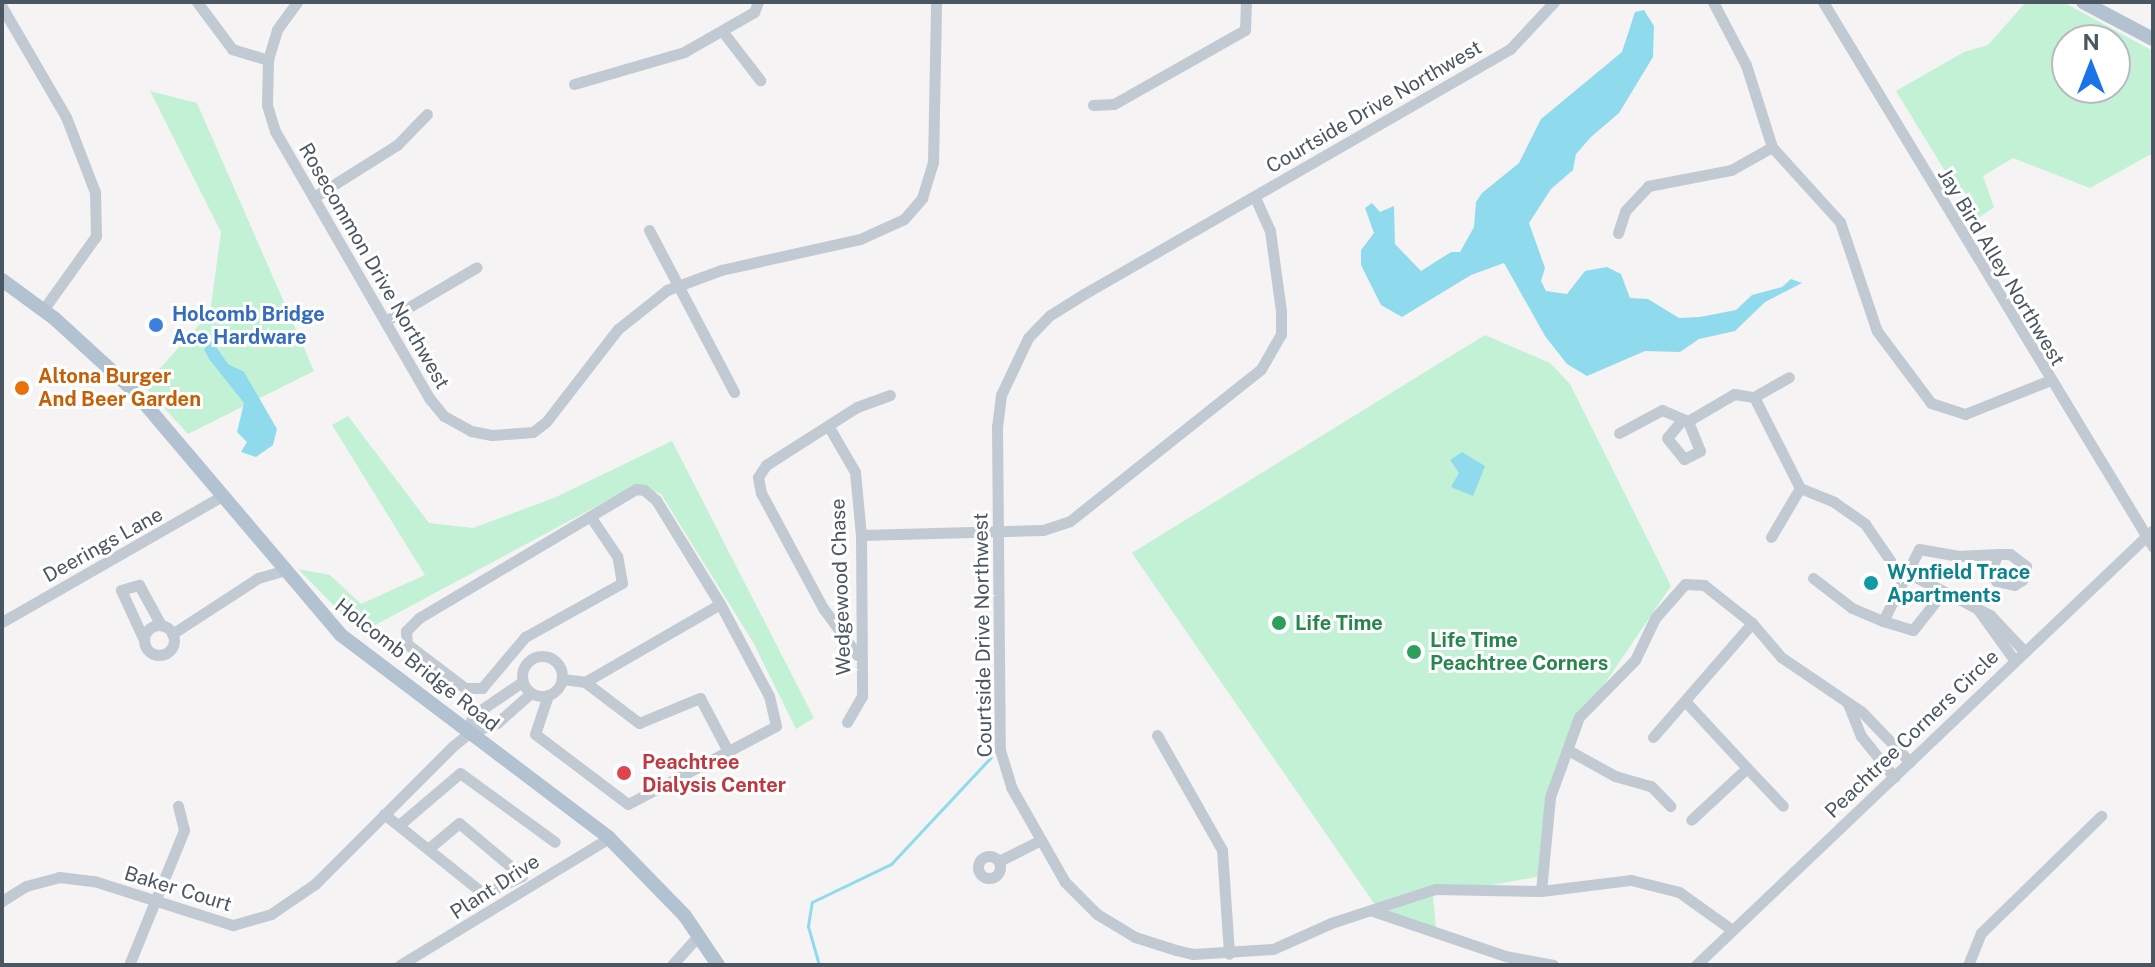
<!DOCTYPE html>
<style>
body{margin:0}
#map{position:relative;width:2155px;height:967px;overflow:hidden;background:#f5f3f3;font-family:"Public Sans",sans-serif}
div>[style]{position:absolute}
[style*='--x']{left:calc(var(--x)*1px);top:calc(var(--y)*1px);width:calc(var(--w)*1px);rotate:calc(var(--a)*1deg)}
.green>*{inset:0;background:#c3f1d5}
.water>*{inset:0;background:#90daee}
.stream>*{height:3px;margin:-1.5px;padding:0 1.5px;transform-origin:1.5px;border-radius:1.5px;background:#90daee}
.minor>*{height:11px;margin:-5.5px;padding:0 5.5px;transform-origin:5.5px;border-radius:5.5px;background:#c1cad2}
.minor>.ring{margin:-5.5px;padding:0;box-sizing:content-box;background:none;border:11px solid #c1cad2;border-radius:50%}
.major>*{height:14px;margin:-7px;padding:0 7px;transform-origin:7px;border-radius:7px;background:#b3c2d1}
.dots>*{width:22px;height:22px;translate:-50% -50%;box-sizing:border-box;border:4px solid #fff;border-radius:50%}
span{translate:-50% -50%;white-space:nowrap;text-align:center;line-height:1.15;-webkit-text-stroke:6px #fff;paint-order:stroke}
.street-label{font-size:20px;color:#4a5661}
.shop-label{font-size:20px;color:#366cbe;font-weight:700}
.left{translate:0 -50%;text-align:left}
.food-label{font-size:20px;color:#c56008;font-weight:700}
.culture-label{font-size:20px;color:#0d838f;font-weight:700}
.leisure-label{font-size:20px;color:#27864d;font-weight:700}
.health-label{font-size:20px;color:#be3a42;font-weight:700}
.frame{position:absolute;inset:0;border:4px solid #4a5661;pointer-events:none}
.north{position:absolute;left:2051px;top:24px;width:80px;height:80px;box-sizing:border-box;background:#fff;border:2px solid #b7bbc0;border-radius:50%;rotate:0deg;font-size:22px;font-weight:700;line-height:32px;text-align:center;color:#4a5661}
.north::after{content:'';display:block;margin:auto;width:28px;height:36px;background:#1a73e8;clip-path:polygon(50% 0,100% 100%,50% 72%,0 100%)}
</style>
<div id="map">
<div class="green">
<i style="clip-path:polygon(evenodd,2026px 2px,2063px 2px,2153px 51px,2153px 153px,2090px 188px,2013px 158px,1983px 176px,1994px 207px,1973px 222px,1970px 204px,1964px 202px,1896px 91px,1964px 52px,1988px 45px,2026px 2px,2067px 40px,2115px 40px,2115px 88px,2067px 88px,2067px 40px)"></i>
<i style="clip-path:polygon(150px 91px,197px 103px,314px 371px,188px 434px,144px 386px,210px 313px,221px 232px)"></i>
<i style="clip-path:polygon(1485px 335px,1550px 363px,1570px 384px,1671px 586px,1584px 714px,1553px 788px,1547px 875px,1433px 896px,1436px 928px,1380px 912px,1132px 553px)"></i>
<i style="clip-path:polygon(348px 416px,429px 523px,473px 528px,554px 498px,672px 441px,814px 718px,796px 729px,753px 642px,661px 494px,638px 484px,366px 630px,342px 614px,298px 569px,330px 575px,361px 604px,425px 575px,332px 425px)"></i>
</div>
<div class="water">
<i style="clip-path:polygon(1644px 10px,1654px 26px,1653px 57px,1619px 113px,1591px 137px,1576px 154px,1573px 170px,1551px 189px,1529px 223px,1545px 268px,1541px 281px,1546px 291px,1567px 294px,1585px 271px,1607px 267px,1621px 274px,1630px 298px,1648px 299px,1679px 318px,1700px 317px,1736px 310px,1752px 295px,1782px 287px,1791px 279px,1802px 283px,1765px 302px,1735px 331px,1699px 339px,1680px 352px,1645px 351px,1587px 376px,1567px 364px,1545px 336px,1504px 263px,1471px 275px,1402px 317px,1381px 305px,1361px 265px,1361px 250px,1374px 233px,1365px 208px,1372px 203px,1380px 212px,1394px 206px,1395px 244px,1421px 271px,1451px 252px,1460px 252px,1474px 227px,1476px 202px,1482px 193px,1519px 163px,1541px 119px,1622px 52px,1635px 12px)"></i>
<i style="clip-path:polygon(212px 341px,228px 364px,244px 372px,277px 429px,273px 445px,256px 457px,241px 452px,247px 442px,237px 432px,244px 403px,209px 359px,204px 349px)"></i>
<i style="clip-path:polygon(1462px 452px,1485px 466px,1473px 496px,1451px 487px,1459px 473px,1450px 460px)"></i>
</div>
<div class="stream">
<i style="--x:819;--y:965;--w:41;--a:-105.8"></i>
<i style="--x:808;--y:926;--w:24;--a:-81"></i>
<i style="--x:812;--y:902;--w:88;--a:-25.7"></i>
<i style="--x:891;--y:864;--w:146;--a:-46.9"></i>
</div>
<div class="minor">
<i style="--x:197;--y:2;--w:59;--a:53.3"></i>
<i style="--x:232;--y:49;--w:38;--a:17"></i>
<i style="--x:297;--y:2;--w:34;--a:126"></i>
<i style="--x:277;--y:30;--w:31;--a:107"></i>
<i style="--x:268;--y:60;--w:45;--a:91.3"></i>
<i style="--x:267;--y:105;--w:27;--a:73"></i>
<i style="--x:275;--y:131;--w:310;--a:60"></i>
<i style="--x:430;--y:399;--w:22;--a:51"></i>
<i style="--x:444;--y:416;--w:31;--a:29"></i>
<i style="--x:471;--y:431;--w:21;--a:11"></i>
<i style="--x:492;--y:435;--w:41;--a:-4.2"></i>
<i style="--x:533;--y:432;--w:16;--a:-38"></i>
<i style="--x:546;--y:422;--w:118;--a:-52.3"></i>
<i style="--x:618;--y:329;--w:63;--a:-38.5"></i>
<i style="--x:667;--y:290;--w:58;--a:-20.3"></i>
<i style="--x:721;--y:270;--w:142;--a:-12.6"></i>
<i style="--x:860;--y:239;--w:48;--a:-24.4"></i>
<i style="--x:904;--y:219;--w:28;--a:-49"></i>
<i style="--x:922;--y:198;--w:37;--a:-73"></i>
<i style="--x:933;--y:163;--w:161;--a:-88.9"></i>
<i style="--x:1554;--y:2;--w:64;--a:133.1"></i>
<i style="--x:1510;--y:49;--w:491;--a:150.1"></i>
<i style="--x:1084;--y:294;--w:40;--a:148"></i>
<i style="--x:1050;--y:315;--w:32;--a:134"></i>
<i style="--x:1028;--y:338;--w:63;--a:115.3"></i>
<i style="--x:1001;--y:395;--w:31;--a:97"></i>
<i style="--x:997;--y:426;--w:324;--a:89.5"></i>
<i style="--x:1000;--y:750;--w:39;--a:73"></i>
<i style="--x:1011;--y:787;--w:109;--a:60.4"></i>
<i style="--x:1065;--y:882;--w:45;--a:45"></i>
<i style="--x:1097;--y:914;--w:44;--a:31.2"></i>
<i style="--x:1135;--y:937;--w:43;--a:17.6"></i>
<i style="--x:1176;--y:950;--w:17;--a:13"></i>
<i style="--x:1193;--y:954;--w:80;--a:-3.6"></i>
<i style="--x:1273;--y:949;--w:64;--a:-24.1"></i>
<i style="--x:1331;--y:923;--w:109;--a:-18.1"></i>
<i style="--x:1435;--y:889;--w:106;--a:1.1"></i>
<i style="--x:1541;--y:891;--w:91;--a:-7"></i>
<i style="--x:1631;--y:880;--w:49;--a:14"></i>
<i style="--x:1679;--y:892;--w:65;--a:35.6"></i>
<i style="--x:1713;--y:2;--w:71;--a:62.4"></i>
<i style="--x:1746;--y:65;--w:86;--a:72.4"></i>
<i style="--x:1772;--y:147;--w:101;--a:47.8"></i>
<i style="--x:1840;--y:222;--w:115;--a:71.3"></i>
<i style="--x:1877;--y:331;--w:90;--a:53.1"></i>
<i style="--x:1931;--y:403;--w:36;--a:18"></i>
<i style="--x:1965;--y:414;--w:89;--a:-21.7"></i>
<i style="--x:1823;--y:2;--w:637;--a:58.8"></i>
<i style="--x:2;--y:7;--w:127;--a:59.8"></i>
<i style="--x:66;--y:117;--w:80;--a:68.9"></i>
<i style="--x:95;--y:192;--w:44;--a:88.7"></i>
<i style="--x:96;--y:236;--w:91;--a:125.6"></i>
<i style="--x:723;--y:32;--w:61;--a:52.4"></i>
<i style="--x:574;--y:84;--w:115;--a:-16.2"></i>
<i style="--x:684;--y:52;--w:81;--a:-29.7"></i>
<i style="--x:754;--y:12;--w:11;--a:-68"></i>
<i style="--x:1093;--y:105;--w:21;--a:-3"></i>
<i style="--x:1114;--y:104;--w:150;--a:-29.5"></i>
<i style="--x:1245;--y:30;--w:28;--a:-88"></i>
<i style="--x:314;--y:197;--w:98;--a:-32.1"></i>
<i style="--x:397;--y:145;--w:43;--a:-45.9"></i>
<i style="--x:649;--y:230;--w:183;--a:62.3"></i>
<i style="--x:1618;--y:233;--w:23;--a:-72"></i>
<i style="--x:1625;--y:211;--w:34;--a:-47"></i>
<i style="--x:1648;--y:186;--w:85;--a:-10.9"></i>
<i style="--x:1731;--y:170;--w:47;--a:-29.3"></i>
<i style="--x:387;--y:320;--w:104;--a:-30.5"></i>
<i style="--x:1754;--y:397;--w:40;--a:-29.7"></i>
<i style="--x:1682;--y:420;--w:23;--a:130"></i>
<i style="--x:1667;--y:438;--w:27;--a:51"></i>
<i style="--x:1684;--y:459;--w:18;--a:-27"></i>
<i style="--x:1700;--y:451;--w:32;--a:-112"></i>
<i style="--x:829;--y:427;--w:52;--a:60"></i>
<i style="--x:855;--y:472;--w:63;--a:84.6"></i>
<i style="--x:861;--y:535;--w:161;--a:89.6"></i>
<i style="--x:862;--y:696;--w:30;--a:120"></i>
<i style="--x:1619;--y:433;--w:49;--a:-28.1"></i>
<i style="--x:1662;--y:410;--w:28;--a:23"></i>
<i style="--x:1688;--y:421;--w:53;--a:-30.4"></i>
<i style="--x:1734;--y:394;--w:20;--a:9"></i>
<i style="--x:1754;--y:397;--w:102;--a:63.2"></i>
<i style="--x:1800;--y:488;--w:37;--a:22"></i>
<i style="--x:1834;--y:502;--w:38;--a:35"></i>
<i style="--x:1865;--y:524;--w:51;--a:55.4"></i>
<i style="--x:1894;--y:566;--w:108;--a:27"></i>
<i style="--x:1990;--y:615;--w:51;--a:46.6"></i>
<i style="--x:861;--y:535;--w:182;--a:-1.6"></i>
<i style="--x:1043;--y:530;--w:28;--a:-18"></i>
<i style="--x:1070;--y:521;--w:244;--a:-38.5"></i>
<i style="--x:1261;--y:369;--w:40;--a:-60.3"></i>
<i style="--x:1281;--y:334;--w:23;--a:-90"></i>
<i style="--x:1281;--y:311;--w:81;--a:-97.8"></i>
<i style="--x:1270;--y:231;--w:37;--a:-114"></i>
<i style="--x:1771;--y:537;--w:57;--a:-59.4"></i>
<i style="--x:1813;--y:578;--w:49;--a:37.6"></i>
<i style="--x:1852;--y:608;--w:34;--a:23"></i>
<i style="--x:1883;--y:621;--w:80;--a:-63.4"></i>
<i style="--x:1919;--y:549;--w:39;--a:10"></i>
<i style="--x:1957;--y:556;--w:41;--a:-2.8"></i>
<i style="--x:1998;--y:554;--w:12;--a:0"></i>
<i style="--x:2010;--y:554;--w:20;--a:37"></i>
<i style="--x:2026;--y:566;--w:15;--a:106"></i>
<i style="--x:2022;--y:580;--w:9;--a:148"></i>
<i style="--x:2014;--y:585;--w:18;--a:-167"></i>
<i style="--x:1996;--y:581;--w:16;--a:-105"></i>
<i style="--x:1992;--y:566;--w:13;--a:-63"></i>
<i style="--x:1977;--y:608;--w:65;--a:54.4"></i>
<i style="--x:1883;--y:621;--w:31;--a:17"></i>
<i style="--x:1913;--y:630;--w:48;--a:-51.7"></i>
<i style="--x:2;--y:622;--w:251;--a:-29.8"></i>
<i class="ring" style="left:144px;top:625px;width:19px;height:19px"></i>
<i style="--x:172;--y:634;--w:103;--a:-33.1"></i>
<i style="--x:258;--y:578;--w:26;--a:-16"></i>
<i style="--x:144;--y:640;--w:55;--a:-114.7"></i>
<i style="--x:121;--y:590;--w:19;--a:-16"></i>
<i style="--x:139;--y:585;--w:46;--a:61.2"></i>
<i class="ring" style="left:522px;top:656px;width:29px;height:29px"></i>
<i style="--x:858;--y:656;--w:59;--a:-126.1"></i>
<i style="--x:823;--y:608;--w:131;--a:-118.3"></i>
<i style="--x:761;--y:493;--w:16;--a:-101"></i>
<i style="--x:758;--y:477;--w:14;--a:-56"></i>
<i style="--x:766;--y:465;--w:108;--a:-32.5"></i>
<i style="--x:857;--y:407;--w:35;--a:-20"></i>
<i style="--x:562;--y:679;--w:23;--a:7"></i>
<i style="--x:585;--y:682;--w:156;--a:-30"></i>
<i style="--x:585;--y:682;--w:68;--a:37.2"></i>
<i style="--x:639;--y:723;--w:66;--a:-22.3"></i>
<i style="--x:700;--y:698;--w:60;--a:62.2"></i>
<i style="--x:548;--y:695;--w:41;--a:108.4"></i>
<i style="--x:535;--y:734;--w:116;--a:37"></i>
<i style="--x:628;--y:804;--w:167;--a:-27.8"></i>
<i style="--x:776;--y:726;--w:31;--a:-103"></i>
<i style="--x:769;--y:696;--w:104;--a:-118"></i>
<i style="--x:720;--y:604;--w:122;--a:-121.6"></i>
<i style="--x:656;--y:500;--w:16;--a:-140"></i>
<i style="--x:644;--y:490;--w:8;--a:-173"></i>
<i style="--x:636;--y:489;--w:251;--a:149.3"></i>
<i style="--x:420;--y:617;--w:20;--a:135"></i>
<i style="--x:406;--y:631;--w:13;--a:86"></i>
<i style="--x:407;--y:644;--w:73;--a:37.2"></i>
<i style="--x:465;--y:688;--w:17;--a:0"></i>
<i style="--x:482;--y:688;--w:67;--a:-49.9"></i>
<i style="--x:525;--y:637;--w:111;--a:-29.1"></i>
<i style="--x:622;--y:583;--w:27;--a:-100"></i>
<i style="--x:617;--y:556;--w:48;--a:-124"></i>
<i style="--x:1685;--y:701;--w:91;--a:47.2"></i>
<i style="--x:1747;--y:768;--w:76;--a:137.1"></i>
<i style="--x:1848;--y:704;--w:35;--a:68"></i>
<i style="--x:1861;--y:736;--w:53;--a:51.2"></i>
<i style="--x:469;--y:733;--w:17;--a:-80"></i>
<i style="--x:472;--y:716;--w:60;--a:-34.2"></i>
<i style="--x:1157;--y:735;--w:132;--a:60.5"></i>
<i style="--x:1222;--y:850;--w:104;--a:86.1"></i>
<i style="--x:1653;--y:737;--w:151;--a:-49"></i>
<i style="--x:1568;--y:750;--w:54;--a:29"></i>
<i style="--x:1615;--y:776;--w:37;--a:16"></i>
<i style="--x:1651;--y:786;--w:28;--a:46"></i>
<i style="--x:1747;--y:768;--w:52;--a:46.5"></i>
<i style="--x:384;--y:814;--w:128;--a:38.7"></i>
<i style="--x:484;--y:894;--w:42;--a:-25.3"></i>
<i style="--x:522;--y:876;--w:82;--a:-139.9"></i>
<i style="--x:459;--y:823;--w:40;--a:140"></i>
<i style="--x:399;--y:825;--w:80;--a:-40.4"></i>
<i style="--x:460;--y:773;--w:117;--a:36"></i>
<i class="ring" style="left:978px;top:856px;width:11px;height:11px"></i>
<i style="--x:999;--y:861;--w:47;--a:-26.6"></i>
<i style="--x:1541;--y:891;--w:94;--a:-84.5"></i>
<i style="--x:1550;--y:797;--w:85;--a:-70.1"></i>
<i style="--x:1579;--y:717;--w:80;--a:-45.5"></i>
<i style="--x:1635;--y:660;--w:47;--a:-64.5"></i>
<i style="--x:1655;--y:618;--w:45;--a:-48.6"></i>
<i style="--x:1685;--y:584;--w:19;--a:3"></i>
<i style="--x:1704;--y:585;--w:61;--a:38.4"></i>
<i style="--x:1752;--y:623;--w:45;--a:49.5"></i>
<i style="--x:1781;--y:657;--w:98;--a:34.2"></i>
<i style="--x:1862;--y:712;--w:69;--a:46.2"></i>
<i style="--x:2;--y:901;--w:28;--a:-32"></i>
<i style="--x:26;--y:886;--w:34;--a:-15"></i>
<i style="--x:59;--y:877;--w:35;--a:7"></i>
<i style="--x:94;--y:881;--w:146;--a:17.6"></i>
<i style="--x:233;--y:925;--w:40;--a:-16"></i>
<i style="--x:271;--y:914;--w:53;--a:-34.3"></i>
<i style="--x:315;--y:884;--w:195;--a:-45"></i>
<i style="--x:453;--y:746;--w:21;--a:-39"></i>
<i style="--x:469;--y:733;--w:30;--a:-20"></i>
<i style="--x:497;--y:723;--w:45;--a:-41.4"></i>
<i style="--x:1373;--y:911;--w:139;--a:18.8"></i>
<i style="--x:1505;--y:956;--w:49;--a:10.6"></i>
<i style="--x:129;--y:965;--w:146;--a:-67.8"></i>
<i style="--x:184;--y:830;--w:25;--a:-104"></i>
<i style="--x:400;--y:965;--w:245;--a:-31.3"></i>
<i style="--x:672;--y:965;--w:40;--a:-48"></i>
<i style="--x:1696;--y:965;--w:631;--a:-43.59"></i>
<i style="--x:1968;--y:965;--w:35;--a:-68"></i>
<i style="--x:1981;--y:933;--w:168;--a:-44.3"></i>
</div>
<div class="major">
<i style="--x:2083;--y:2;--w:79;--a:27.9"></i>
<i style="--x:2;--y:280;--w:64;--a:36.2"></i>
<i style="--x:54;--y:318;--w:108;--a:42.4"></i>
<i style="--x:134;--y:391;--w:320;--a:49.7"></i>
<i style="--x:341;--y:635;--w:336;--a:37.1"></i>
<i style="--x:609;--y:838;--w:109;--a:45.7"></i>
<i style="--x:685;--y:916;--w:59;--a:56"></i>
</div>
<div class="dots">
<i style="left:156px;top:325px;background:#3f7fe0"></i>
<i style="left:22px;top:388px;background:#e8710a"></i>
<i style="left:1871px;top:583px;background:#0f9aa8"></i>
<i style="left:1279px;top:623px;background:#2e9e5b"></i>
<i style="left:1414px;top:652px;background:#2e9e5b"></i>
<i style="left:624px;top:773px;background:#e0444e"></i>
</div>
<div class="street-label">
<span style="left:1374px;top:107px;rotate:-30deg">Courtside Drive Northwest</span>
<span style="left:374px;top:266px;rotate:60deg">Rosecommon Drive Northwest</span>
<span style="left:2001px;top:267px;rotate:59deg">Jay Bird Alley Northwest</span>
<span style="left:103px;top:545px;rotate:-29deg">Deerings Lane</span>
<span style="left:841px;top:587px;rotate:-92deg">Wedgewood Chase</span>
<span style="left:983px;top:635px;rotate:-91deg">Courtside Drive Northwest</span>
<span style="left:417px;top:665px;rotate:38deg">Holcomb Bridge Road</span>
<span style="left:1912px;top:734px;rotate:-44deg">Peachtree Corners Circle</span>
<span style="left:495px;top:887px;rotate:-33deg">Plant Drive</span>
<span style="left:178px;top:889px;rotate:17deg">Baker Court</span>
</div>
<div class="shop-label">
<span class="left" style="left:172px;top:326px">Holcomb Bridge<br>Ace Hardware</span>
</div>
<div class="food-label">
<span class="left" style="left:38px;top:388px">Altona Burger<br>And Beer Garden</span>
</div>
<div class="culture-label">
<span class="left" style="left:1887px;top:584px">Wynfield Trace<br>Apartments</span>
</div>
<div class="leisure-label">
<span class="left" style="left:1295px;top:623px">Life Time</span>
<span class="left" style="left:1430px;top:652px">Life Time<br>Peachtree Corners</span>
</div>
<div class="health-label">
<span class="left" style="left:642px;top:774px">Peachtree<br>Dialysis Center</span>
</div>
<div class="frame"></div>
<div class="north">N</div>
</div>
